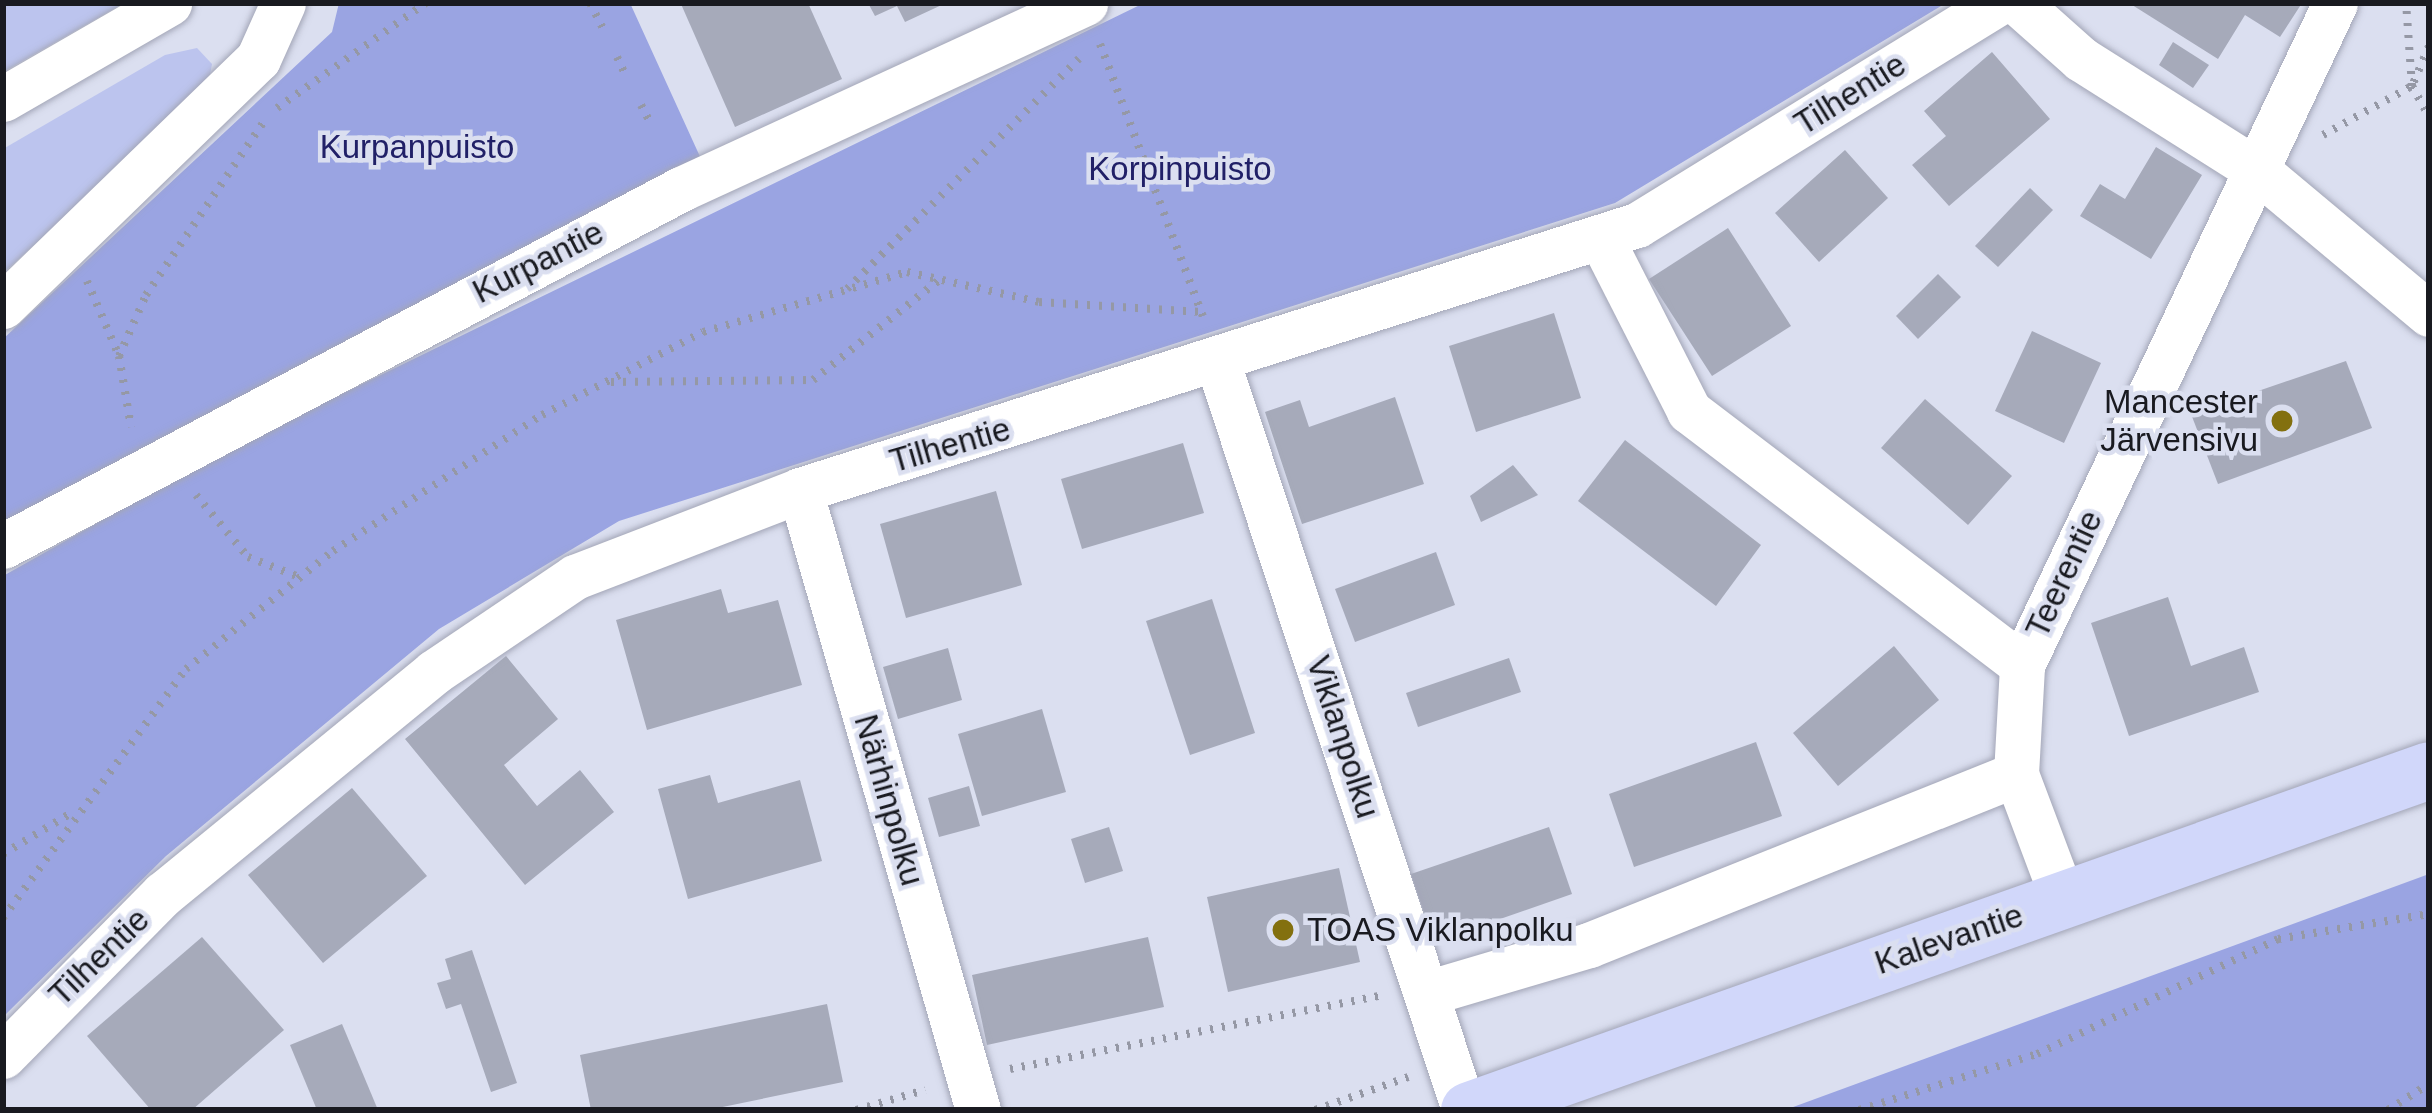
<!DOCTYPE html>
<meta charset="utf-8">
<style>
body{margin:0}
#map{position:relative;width:2432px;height:1113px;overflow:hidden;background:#dbdff0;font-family:Arial,sans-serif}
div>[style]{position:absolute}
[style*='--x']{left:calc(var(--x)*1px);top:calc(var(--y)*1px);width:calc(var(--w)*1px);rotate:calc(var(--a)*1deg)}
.green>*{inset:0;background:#bcc4ee}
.forest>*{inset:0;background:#9aa4e2}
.building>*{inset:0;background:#a6aaba}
.path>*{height:8px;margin-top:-4px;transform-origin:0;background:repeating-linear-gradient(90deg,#9598a5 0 3px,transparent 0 12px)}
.roads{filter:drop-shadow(0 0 3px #a3a6b7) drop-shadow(0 0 3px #a3a6b7)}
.minor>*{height:45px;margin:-22.5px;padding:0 22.5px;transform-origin:22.5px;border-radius:22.5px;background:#fff}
.major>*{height:57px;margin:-28.5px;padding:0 28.5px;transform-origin:28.5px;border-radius:28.5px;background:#d1d7fa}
.dots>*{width:33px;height:33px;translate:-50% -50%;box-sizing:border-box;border:6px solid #dbdff0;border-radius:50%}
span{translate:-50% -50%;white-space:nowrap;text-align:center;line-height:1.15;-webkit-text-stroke:9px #dbdff0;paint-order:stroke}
.street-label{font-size:33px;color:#191a20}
.park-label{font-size:33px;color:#212067}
.poi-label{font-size:33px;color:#191a20}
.right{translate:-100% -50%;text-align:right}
.left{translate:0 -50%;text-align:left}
.frame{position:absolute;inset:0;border:6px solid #191a20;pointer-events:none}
</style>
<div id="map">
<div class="green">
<i style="clip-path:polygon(3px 3px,124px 3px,3px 72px)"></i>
<i style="clip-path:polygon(197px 48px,212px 64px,207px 90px,3px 273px,3px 149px,165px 55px)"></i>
</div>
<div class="forest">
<i style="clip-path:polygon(339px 3px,630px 3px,702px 161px,3px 530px,3px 339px,332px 32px)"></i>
<i style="clip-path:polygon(1144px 3px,1946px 3px,1615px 203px,619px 521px,439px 629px,166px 856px,3px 1017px,3px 576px,227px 450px)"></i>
<i style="clip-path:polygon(2429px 874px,2429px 1110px,1785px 1110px)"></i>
</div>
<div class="building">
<i style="clip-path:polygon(808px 3px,842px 79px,735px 127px,681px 4px)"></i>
<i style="clip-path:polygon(868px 3px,946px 3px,905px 22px,897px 6px,875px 16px)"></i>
<i style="clip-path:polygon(2129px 3px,2302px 3px,2280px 37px,2245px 15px,2218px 59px)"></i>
<i style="clip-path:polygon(2173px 42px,2209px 65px,2193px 88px,2159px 65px)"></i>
<i style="clip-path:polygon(1992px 52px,2050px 119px,1949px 206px,1912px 165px,1946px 136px,1924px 111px)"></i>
<i style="clip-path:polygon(2156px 147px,2202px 175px,2151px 259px,2080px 216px,2100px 184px,2125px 199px)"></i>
<i style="clip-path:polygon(1845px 150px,1888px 198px,1819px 262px,1775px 213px)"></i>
<i style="clip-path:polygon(2030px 188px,2053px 210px,1998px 267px,1975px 246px)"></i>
<i style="clip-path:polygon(1728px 228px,1791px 326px,1712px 376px,1649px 279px)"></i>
<i style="clip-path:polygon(1938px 274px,1961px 297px,1918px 339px,1896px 316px)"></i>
<i style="clip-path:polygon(1554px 313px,1581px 398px,1476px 432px,1449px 346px)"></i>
<i style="clip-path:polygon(2032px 331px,2101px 363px,2064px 443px,1995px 411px)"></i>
<i style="clip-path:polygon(2346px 361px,2372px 428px,2218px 484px,2191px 414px)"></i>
<i style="clip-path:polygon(1395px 397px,1424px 484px,1302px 524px,1265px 412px,1300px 400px,1309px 427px)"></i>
<i style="clip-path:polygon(1925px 399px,2012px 476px,1968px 525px,1881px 448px)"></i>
<i style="clip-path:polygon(1625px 440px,1761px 545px,1716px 606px,1578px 501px)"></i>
<i style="clip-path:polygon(1183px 443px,1204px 513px,1082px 549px,1061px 479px)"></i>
<i style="clip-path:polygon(1513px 465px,1538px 495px,1481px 522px,1470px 496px)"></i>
<i style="clip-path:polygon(996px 491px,1022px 585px,906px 618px,880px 524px)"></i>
<i style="clip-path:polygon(1436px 552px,1455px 605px,1355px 642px,1335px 589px)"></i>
<i style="clip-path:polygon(721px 589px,728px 613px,778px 600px,802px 685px,647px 730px,616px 620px)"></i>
<i style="clip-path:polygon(2168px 597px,2191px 666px,2244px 647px,2259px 692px,2129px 736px,2091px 623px)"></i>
<i style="clip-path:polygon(1212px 599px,1255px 733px,1190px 755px,1146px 621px)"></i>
<i style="clip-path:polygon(1894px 646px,1939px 700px,1838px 786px,1793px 733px)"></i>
<i style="clip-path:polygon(948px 648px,962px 700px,898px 719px,883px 667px)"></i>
<i style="clip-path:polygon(506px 656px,558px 719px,504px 765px,537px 806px,580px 770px,614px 812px,525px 885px,405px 739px)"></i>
<i style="clip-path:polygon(1509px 658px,1521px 692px,1418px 727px,1406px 693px)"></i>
<i style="clip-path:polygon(1042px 709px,1066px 792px,982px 816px,958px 734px)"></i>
<i style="clip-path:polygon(1756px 742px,1782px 816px,1634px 867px,1609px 794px)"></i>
<i style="clip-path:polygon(710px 775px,718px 803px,800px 780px,822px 861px,688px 899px,658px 789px)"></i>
<i style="clip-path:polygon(969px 786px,980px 826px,939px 837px,928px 798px)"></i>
<i style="clip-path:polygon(352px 788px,427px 876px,323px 963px,248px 875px)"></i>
<i style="clip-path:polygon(1109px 827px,1123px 871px,1085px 883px,1071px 839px)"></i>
<i style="clip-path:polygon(1549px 827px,1572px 894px,1434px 942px,1411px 874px)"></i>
<i style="clip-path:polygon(1339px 868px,1360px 962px,1228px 992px,1207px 897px)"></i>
<i style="clip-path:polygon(202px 937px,284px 1030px,192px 1110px,151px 1110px,87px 1036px)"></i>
<i style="clip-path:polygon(1148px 937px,1164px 1007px,987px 1045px,972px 975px)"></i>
<i style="clip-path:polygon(472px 950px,517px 1083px,491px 1092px,461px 1004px,446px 1009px,437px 983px,451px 979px,445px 959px)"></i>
<i style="clip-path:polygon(827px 1004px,843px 1082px,708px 1110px,591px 1110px,580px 1055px)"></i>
<i style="clip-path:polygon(342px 1024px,378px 1110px,317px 1110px,290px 1045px)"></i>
</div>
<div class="path">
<i style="--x:590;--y:3;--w:34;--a:63"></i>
<i style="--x:1100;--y:44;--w:291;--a:69.3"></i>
<i style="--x:2429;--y:46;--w:43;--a:113"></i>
<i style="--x:2412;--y:86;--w:35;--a:61"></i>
<i style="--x:617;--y:57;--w:17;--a:65"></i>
<i style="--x:641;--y:105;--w:17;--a:62"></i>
<i style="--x:277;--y:108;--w:182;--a:-35.2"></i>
<i style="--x:2323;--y:135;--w:102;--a:-28.8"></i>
<i style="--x:2412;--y:86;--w:83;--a:-94.1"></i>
<i style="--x:87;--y:281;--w:82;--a:66.9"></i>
<i style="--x:119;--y:356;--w:72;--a:80.4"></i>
<i style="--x:847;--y:289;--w:327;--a:-44.8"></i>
<i style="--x:119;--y:356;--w:67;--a:-66.1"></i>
<i style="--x:146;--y:295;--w:208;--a:-55.8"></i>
<i style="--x:611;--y:382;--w:202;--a:-0.6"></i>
<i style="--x:813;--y:380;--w:161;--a:-38.4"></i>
<i style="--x:196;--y:495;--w:81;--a:50"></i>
<i style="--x:248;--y:557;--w:55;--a:21.4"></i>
<i style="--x:3;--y:854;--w:82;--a:-31"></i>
<i style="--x:3;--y:918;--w:309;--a:-53.7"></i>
<i style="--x:186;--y:669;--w:189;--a:-38.8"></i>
<i style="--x:333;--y:551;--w:249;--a:-33.1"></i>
<i style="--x:542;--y:415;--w:181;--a:-27.3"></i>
<i style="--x:703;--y:332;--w:213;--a:-16.4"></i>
<i style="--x:907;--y:272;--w:135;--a:12.8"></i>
<i style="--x:1039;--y:302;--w:163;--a:3.5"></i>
<i style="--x:1010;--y:1069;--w:380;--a:-11.2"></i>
<i style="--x:856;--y:1110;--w:72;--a:-16.2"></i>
<i style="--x:1315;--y:1110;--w:99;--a:-19.5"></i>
<i style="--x:1859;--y:1110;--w:187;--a:-17.5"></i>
<i style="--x:2037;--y:1054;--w:267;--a:-25.5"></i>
<i style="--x:2278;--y:939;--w:153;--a:-9.4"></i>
<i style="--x:2388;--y:1110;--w:49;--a:-32.4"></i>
</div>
<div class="roads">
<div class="minor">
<i style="--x:2018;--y:3;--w:84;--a:41.6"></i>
<i style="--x:2081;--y:59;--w:209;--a:32.3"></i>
<i style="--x:2258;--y:171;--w:223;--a:39.9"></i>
<i style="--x:3;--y:99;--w:192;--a:-30"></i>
<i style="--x:1601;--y:238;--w:194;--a:63"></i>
<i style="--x:1689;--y:411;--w:419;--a:37.3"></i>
<i style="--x:3;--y:306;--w:355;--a:-44.1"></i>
<i style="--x:258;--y:59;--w:61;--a:-65.9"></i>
<i style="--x:1219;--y:366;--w:783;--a:71.77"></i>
<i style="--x:800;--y:490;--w:645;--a:73.98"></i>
<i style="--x:3;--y:546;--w:766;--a:-27.77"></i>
<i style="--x:681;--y:189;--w:445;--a:-24.7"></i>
<i style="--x:2063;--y:899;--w:134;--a:-110.6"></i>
<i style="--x:2016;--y:774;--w:109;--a:-86.8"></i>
<i style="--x:2022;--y:665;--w:732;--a:-64.69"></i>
<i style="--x:1427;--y:993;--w:169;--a:-16.5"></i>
<i style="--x:1589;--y:945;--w:460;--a:-21.8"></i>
<i style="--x:3;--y:1056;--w:228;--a:-45.4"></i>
<i style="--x:163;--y:894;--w:350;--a:-39.3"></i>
<i style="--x:434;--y:672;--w:170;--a:-34"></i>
<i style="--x:575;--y:577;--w:241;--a:-21.1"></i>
<i style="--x:800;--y:490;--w:878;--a:-17.57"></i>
<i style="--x:1637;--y:225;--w:424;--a:-31.6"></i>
</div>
<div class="major">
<i style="--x:1469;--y:1110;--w:1018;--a:-19.5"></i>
</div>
</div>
<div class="dots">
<i style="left:2282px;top:421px;background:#83700f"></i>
<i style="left:1283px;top:930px;background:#83700f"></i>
</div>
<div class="street-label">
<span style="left:1850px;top:94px;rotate:-32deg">Tilhentie</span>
<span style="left:538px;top:262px;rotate:-27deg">Kurpantie</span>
<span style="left:950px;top:445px;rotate:-16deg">Tilhentie</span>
<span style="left:2064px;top:574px;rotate:-65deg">Teerentie</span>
<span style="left:1343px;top:737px;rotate:72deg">Viklanpolku</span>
<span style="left:889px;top:800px;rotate:74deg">Närhinpolku</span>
<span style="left:1949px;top:939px;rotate:-19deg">Kalevantie</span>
<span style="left:99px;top:957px;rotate:-44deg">Tilhentie</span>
</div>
<div class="park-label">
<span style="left:417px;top:147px">Kurpanpuisto</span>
<span style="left:1180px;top:169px">Korpinpuisto</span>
</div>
<div class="poi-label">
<span class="right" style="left:2258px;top:421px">Mancester<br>Järvensivu</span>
<span class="left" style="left:1307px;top:930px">TOAS Viklanpolku</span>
</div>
<div class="frame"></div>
</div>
